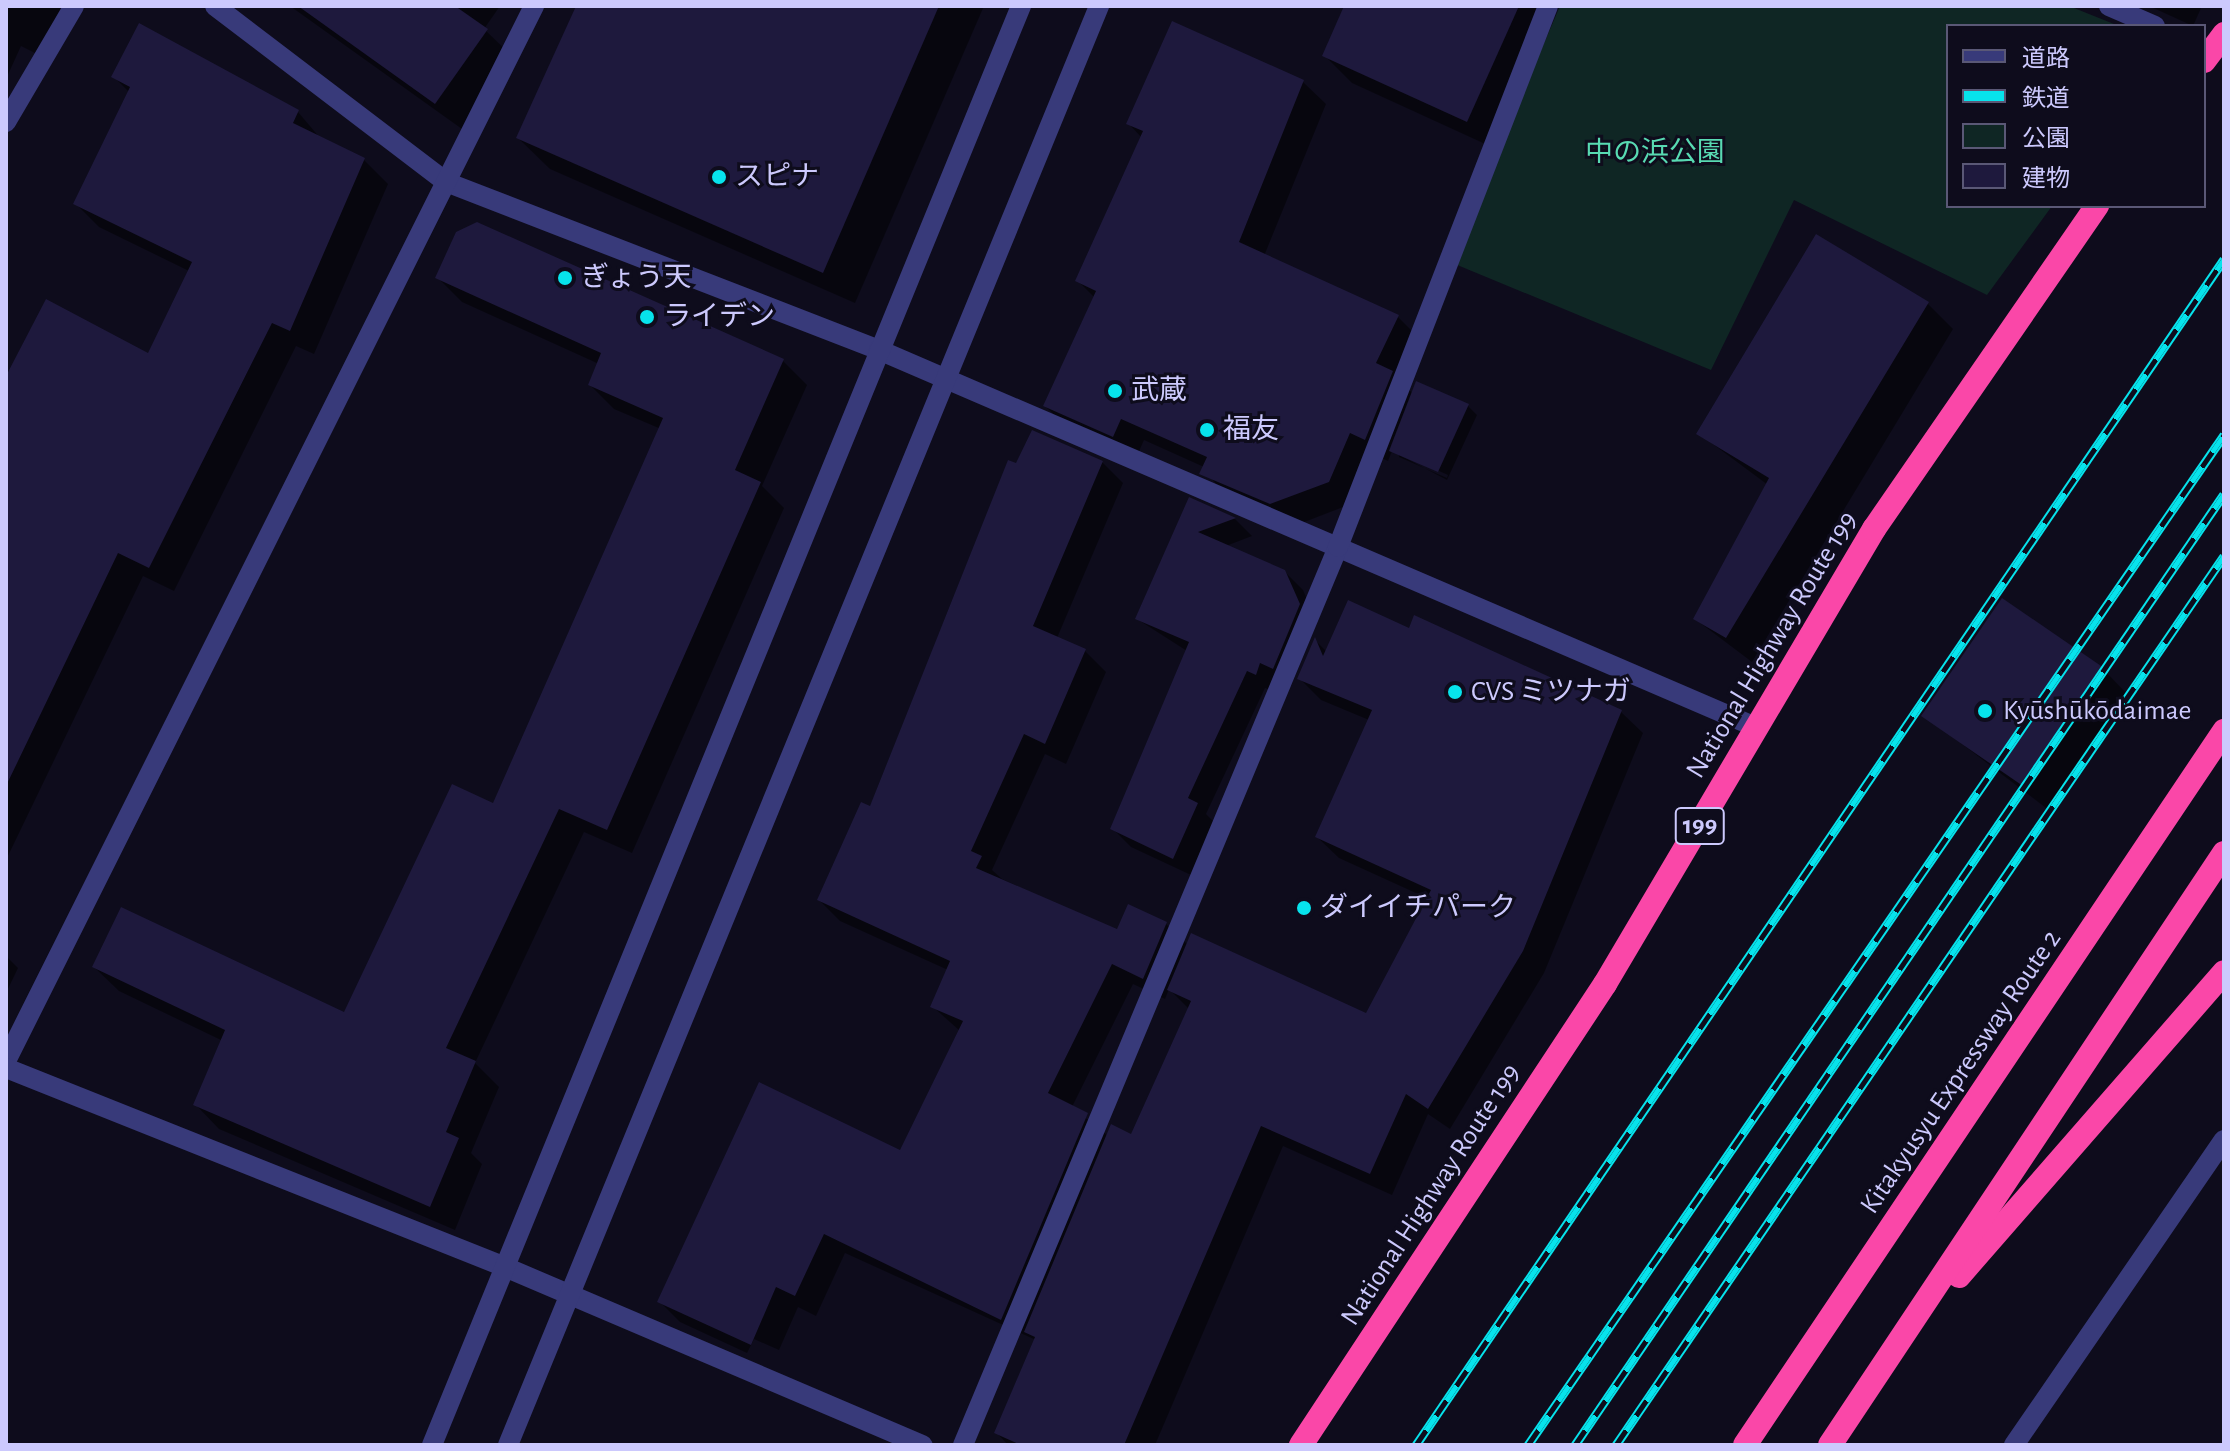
<!DOCTYPE html>
<meta charset="utf-8">
<style>
body{margin:0}
#map{position:relative;width:2230px;height:1451px;overflow:hidden;background:#0e0c1c;font-family:"Alegreya Sans","Noto Sans JP",sans-serif}
div>[style]{position:absolute}
[style*='--x']{left:calc(var(--x)*1px);top:calc(var(--y)*1px);width:calc(var(--w)*1px);rotate:calc(var(--a)*1deg)}
.green>*{inset:0;background:#0f2624}
.shadow>*{inset:0;background:#0007}
.building>*{inset:0;background:#1e193d}
.minor>*{height:20px;margin:-10px;padding:0 10px;transform-origin:10px;border-radius:10px;background:#383a7a}
.highway>*{height:24px;margin:-12px;padding:0 12px;transform-origin:12px;border-radius:12px;background:#fa47a8}
.rail>*{height:9px;margin-top:-4.5px;transform-origin:0;background:repeating-linear-gradient(90deg,#0e0c1c 0 18px,#07e3ec 0 36px);box-sizing:border-box;border-block:2px solid #07e3ec}
.dots>*{width:22px;height:22px;translate:-50% -50%;box-sizing:border-box;border:4px solid #0e0c1c;border-radius:50%}
span{translate:-50% -50%;white-space:nowrap;text-align:center;line-height:1.15;-webkit-text-stroke:6px #0e0c1c;paint-order:stroke}
.shield-label span{padding:2px 6px;background:#0e0c1c;border:2px solid;border-radius:6px;-webkit-text-stroke-width:0}
.shield-label{font-size:26px;color:#ccc9fd;font-weight:700}
.park-label{font-size:28px;color:#58dab2}
.poi-label{font-size:28px;color:#ccc9fd}
.left{translate:0 -50%;text-align:left}
.street-label{font-size:28px;color:#ccc9fd}
.frame{position:absolute;inset:0;border:8px solid #ccc9fd;pointer-events:none}
.legend{position:absolute;left:1946px;top:24px;width:260px;height:184px;box-sizing:border-box;background:#0e0c1c;border:2px solid #5a5876;margin:0;padding:10px 14px;list-style:none;font-size:24px;color:#ccc9fd}
.legend li{display:flex;align-items:center;gap:16px;height:40px}
.legend b{width:40px;border:2px solid #5a5876}
</style>
<div id="map">
<div class="green">
<i style="clip-path:polygon(1560px 6px,2069px 6px,2119px 26px,1948px 26px,1948px 206px,2052px 206px,1987px 295px,1794px 200px,1711px 370px,1450px 262px)"></i>
</div>
<div class="shadow">
<i style="clip-path:polygon(6px 6px,62px 6px,37px 54px,21px 46px,6px 79px)"></i>
<i style="clip-path:polygon(290px 6px,500px 6px,484px 29px,513px 57px,462px 129px)"></i>
<i style="clip-path:polygon(576px 6px,984px 6px,855px 303px,550px 169px,518px 138px)"></i>
<i style="clip-path:polygon(1349px 6px,1552px 6px,1494px 148px,1352px 83px,1325px 56px)"></i>
<i style="clip-path:polygon(2149px 6px,2202px 6px,2193px 26px)"></i>
<i style="clip-path:polygon(113px 76px,298px 112px,321px 139px,364px 160px,388px 184px,314px 354px,296px 346px,174px 591px,143px 576px,6px 860px,6px 380px,149px 356px,189px 271px,99px 227px,75px 203px,130px 93px)"></i>
<i style="clip-path:polygon(evenodd,1303px 82px,1326px 104px,1264px 256px,1398px 317px,1420px 339px,1401px 381px,1413px 394px,1468px 406px,1477px 415px,1447px 480px,1392px 451px,1388px 461px,1373px 454px,1351px 504px,1294px 526px,1224px 496px,1204px 467px,1144px 440px,1136px 458px,1068px 428px,1045px 406px,1095px 298px,1077px 280px,1142px 138px,1128px 123px,1303px 82px,1399px 453px,1448px 475px,1447px 478px,1399px 457px,1399px 453px)"></i>
<i style="clip-path:polygon(1817px 237px,1928px 304px,1953px 329px,1752px 662px,1695px 619px,1768px 485px,1698px 433px)"></i>
<i style="clip-path:polygon(437px 277px,783px 361px,807px 385px,762px 486px,784px 508px,632px 853px,584px 832px,475px 1063px,499px 1087px,471px 1153px,482px 1164px,455px 1230px,219px 1129px,195px 1104px,223px 1041px,119px 991px,94px 967px,345px 1014px,494px 806px,661px 429px,614px 409px,590px 385px,599px 364px,462px 302px)"></i>
<i style="clip-path:polygon(evenodd,1102px 462px,1123px 483px,1057px 638px,1085px 651px,1106px 672px,1066px 764px,1045px 754px,992px 870px,1002px 879px,1118px 932px,1166px 924px,1188px 945px,1367px 1016px,1429px 899px,1339px 858px,1317px 837px,1369px 720px,1321px 700px,1299px 678px,1315px 640px,1327px 652px,1410px 630px,1621px 712px,1643px 733px,1544px 973px,1450px 1129px,1428px 1114px,1392px 1195px,1283px 1146px,1155px 1445px,1008px 1445px,996px 1432px,1036px 1340px,845px 1253px,816px 1316px,798px 1307px,779px 1350px,754px 1339px,747px 1353px,680px 1322px,659px 1301px,901px 1153px,960px 1031px,932px 1006px,948px 970px,840px 921px,819px 900px,871px 808px,1017px 466px,1102px 462px,1133px 984px,1165px 999px,1169px 989px,1189px 1009px,1132px 1136px,1108px 1136px,1072px 1107px,1133px 984px)"></i>
<i style="clip-path:polygon(1190px 500px,1235px 519px,1252px 536px,1226px 546px,1284px 571px,1303px 590px,1317px 623px,1291px 686px,1279px 680px,1274px 691px,1265px 688px,1206px 814px,1215px 823px,1191px 875px,1131px 847px,1113px 829px,1187px 651px,1137px 619px)"></i>
<i style="clip-path:polygon(2103px 669px,2129px 696px,2050px 811px,1924px 715px)"></i>
<i style="clip-path:polygon(6px 956px,18px 968px,6px 993px)"></i>
</div>
<div class="building">
<i style="clip-path:polygon(298px 6px,455px 6px,488px 29px,435px 104px)"></i>
<i style="clip-path:polygon(576px 6px,939px 6px,823px 273px,516px 138px)"></i>
<i style="clip-path:polygon(1344px 6px,1519px 6px,1467px 122px,1322px 56px)"></i>
<i style="clip-path:polygon(1172px 21px,1304px 80px,1239px 242px,1399px 315px,1376px 363px,1393px 371px,1365px 440px,1350px 433px,1329px 482px,1270px 504px,1199px 474px,1207px 457px,1121px 419px,1113px 437px,1043px 406px,1096px 291px,1075px 281px,1143px 131px,1126px 124px)"></i>
<i style="clip-path:polygon(139px 23px,299px 110px,293px 123px,365px 158px,290px 331px,272px 323px,149px 568px,118px 553px,6px 786px,6px 376px,46px 299px,148px 353px,192px 262px,73px 204px,130px 87px,111px 77px)"></i>
<i style="clip-path:polygon(477px 222px,784px 359px,735px 470px,761px 482px,607px 830px,559px 809px,446px 1048px,476px 1061px,446px 1132px,459px 1138px,430px 1207px,193px 1105px,225px 1030px,92px 967px,121px 907px,344px 1012px,452px 784px,493px 803px,663px 418px,588px 385px,601px 353px,435px 278px,456px 232px)"></i>
<i style="clip-path:polygon(1816px 234px,1929px 302px,1726px 638px,1693px 619px,1769px 478px,1696px 434px)"></i>
<i style="clip-path:polygon(1416px 381px,1469px 404px,1438px 472px,1389px 451px)"></i>
<i style="clip-path:polygon(1032px 430px,1103px 461px,1033px 626px,1086px 649px,1045px 744px,1024px 734px,971px 851px,982px 856px,976px 868px,1117px 929px,1128px 904px,1167px 922px,1143px 979px,1112px 964px,1048px 1093px,1088px 1113px,1001px 1320px,824px 1234px,795px 1296px,776px 1287px,751px 1345px,657px 1302px,759px 1082px,900px 1150px,963px 1021px,930px 1007px,950px 961px,817px 900px,861px 802px,870px 806px,1008px 460px,1016px 463px)"></i>
<i style="clip-path:polygon(1189px 497px,1236px 518px,1198px 532px,1285px 570px,1300px 604px,1273px 669px,1260px 663px,1256px 675px,1247px 671px,1188px 798px,1198px 803px,1173px 859px,1110px 829px,1189px 642px,1135px 619px)"></i>
<i style="clip-path:polygon(2002px 598px,2104px 668px,2023px 786px,1921px 716px)"></i>
<i style="clip-path:polygon(1348px 600px,1409px 628px,1414px 615px,1622px 710px,1523px 951px,1428px 1109px,1406px 1094px,1370px 1174px,1261px 1126px,1124px 1445px,1021px 1445px,994px 1433px,1035px 1337px,1024px 1332px,1111px 1124px,1131px 1134px,1191px 1001px,1167px 990px,1191px 933px,1366px 1013px,1431px 890px,1315px 837px,1372px 710px,1297px 679px,1315px 637px,1323px 656px)"></i>
</div>
<div class="minor">
<i style="--x:215;--y:6;--w:290;--a:37.3"></i>
<i style="--x:446;--y:182;--w:464;--a:21.2"></i>
<i style="--x:879;--y:350;--w:957;--a:23.27"></i>
<i style="--x:2109;--y:6;--w:50;--a:23.5"></i>
<i style="--x:6;--y:122;--w:134;--a:-59.6"></i>
<i style="--x:6;--y:1061;--w:1180;--a:-63.41"></i>
<i style="--x:6;--y:1068;--w:537;--a:21.74"></i>
<i style="--x:505;--y:1267;--w:454;--a:23.1"></i>
<i style="--x:432;--y:1445;--w:1555;--a:-67.74"></i>
<i style="--x:508;--y:1445;--w:1556;--a:-67.67"></i>
<i style="--x:963;--y:1445;--w:973;--a:-67.33"></i>
<i style="--x:1338;--y:547;--w:580;--a:-68.79"></i>
<i style="--x:2014;--y:1445;--w:370;--a:-55.5"></i>
</div>
<div class="highway">
<i style="--x:2204;--y:61;--w:34;--a:-53"></i>
<i style="--x:1959;--y:1276;--w:403;--a:-48.9"></i>
<i style="--x:1301;--y:1445;--w:552;--a:-56.6"></i>
<i style="--x:1605;--y:984;--w:529;--a:-59.41"></i>
<i style="--x:1874;--y:529;--w:393;--a:-55.4"></i>
<i style="--x:1745;--y:1445;--w:860;--a:-56.14"></i>
<i style="--x:1830;--y:1445;--w:711;--a:-56.35"></i>
</div>
<div class="rail">
<i style="--x:1416;--y:1445;--w:1435;--a:-55.73"></i>
<i style="--x:1528;--y:1445;--w:1227;--a:-55.43"></i>
<i style="--x:1575;--y:1445;--w:1151;--a:-55.69"></i>
<i style="--x:1616;--y:1445;--w:1077;--a:-55.63"></i>
</div>
<div class="dots">
<i style="left:719px;top:177px;background:#07e3ec"></i>
<i style="left:565px;top:278px;background:#07e3ec"></i>
<i style="left:647px;top:317px;background:#07e3ec"></i>
<i style="left:1115px;top:391px;background:#07e3ec"></i>
<i style="left:1207px;top:430px;background:#07e3ec"></i>
<i style="left:1455px;top:692px;background:#07e3ec"></i>
<i style="left:1985px;top:711px;background:#07e3ec"></i>
<i style="left:1304px;top:908px;background:#07e3ec"></i>
</div>
<div class="shield-label">
<span style="left:1700px;top:826px">199</span>
</div>
<div class="park-label">
<span style="left:1655px;top:153px">中の浜公園</span>
</div>
<div class="poi-label">
<span class="left" style="left:735px;top:177px">スピナ</span>
<span class="left" style="left:581px;top:278px">ぎょう天</span>
<span class="left" style="left:663px;top:317px">ライデン</span>
<span class="left" style="left:1131px;top:391px">武蔵</span>
<span class="left" style="left:1223px;top:430px">福友</span>
<span class="left" style="left:1471px;top:692px">CVS ミツナガ</span>
<span class="left" style="left:2003px;top:711px">Kyūshūkōdaimae</span>
<span class="left" style="left:1320px;top:908px">ダイイチパーク</span>
</div>
<div class="street-label">
<span style="left:1772px;top:645px;rotate:-59deg">National Highway Route 199</span>
<span style="left:1961px;top:1072px;rotate:-56deg">Kitakyusyu Expressway Route 2</span>
<span style="left:1431px;top:1195px;rotate:-57deg">National Highway Route 199</span>
</div>
<div class="frame"></div>
<ul class="legend">
<li><b style="height:10px;background:#383a7a"></b>道路</li>
<li><b style="height:10px;background:#07e3ec"></b>鉄道</li>
<li><b style="height:22px;background:#0f2624"></b>公園</li>
<li><b style="height:22px;background:#1e193d"></b>建物</li>
</ul>
</div>
